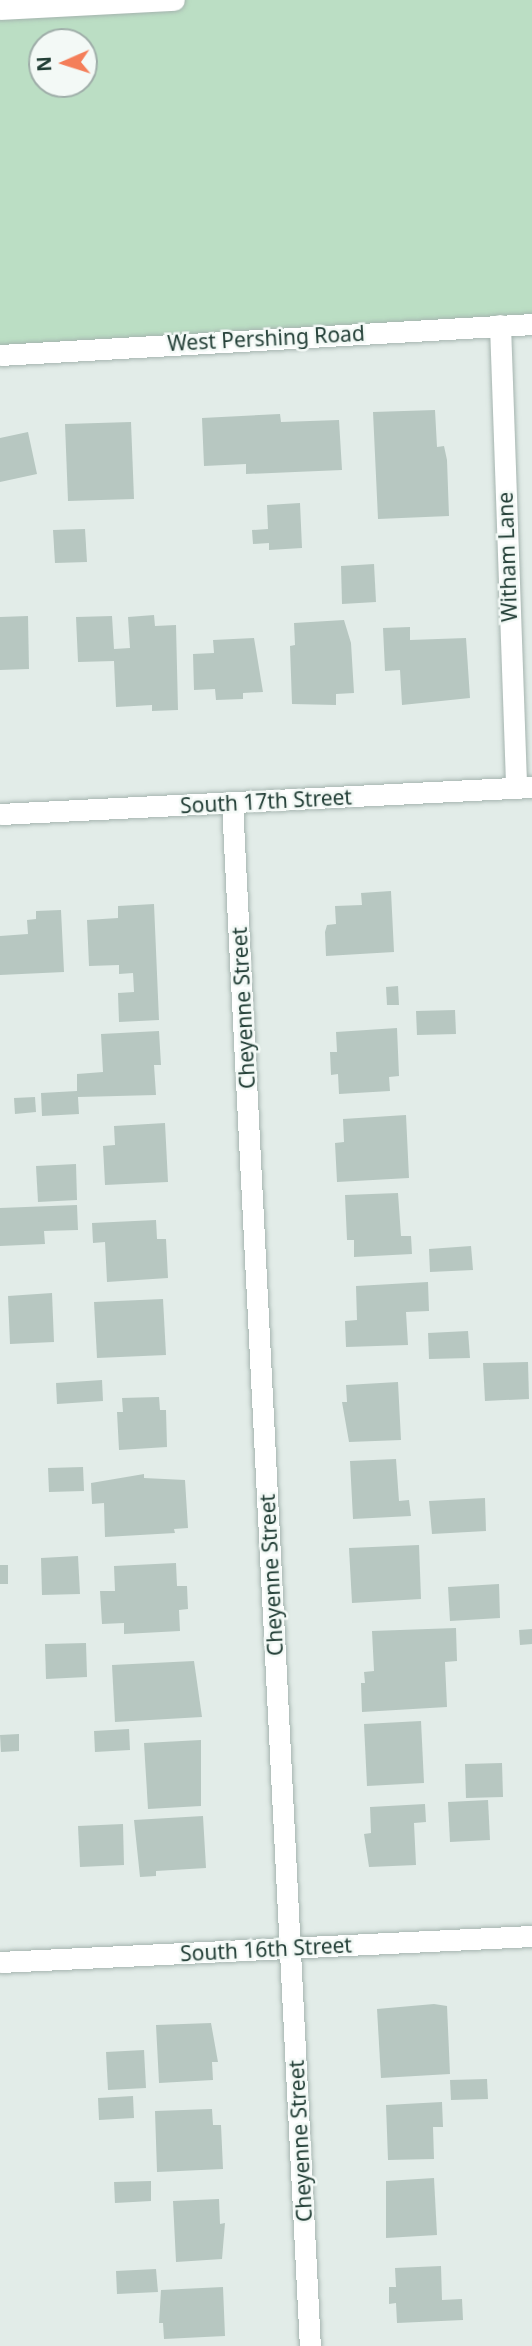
<!DOCTYPE html>
<style>
body{margin:0}
#map{position:relative;width:532px;height:2346px;overflow:hidden;background:#e2ece8;font-family:"Noto Sans",sans-serif}
div>[style]{position:absolute}
[style*='--x']{left:calc(var(--x)*1px);top:calc(var(--y)*1px);width:calc(var(--w)*1px);rotate:calc(var(--a)*1deg)}
.green>*{inset:0;background:#bbdec4}
.building>*{inset:0;background:#b7c7c1}
.roads{filter:drop-shadow(0 0 2px #a5b4af) drop-shadow(0 0 2px #a5b4af)}
.street>*{height:21px;margin:-10.5px;padding:0 10.5px;transform-origin:10.5px;border-radius:10.5px;background:#fff}
.secondary>*{height:21px;margin:-10.5px;padding:0 10.5px;transform-origin:10.5px;border-radius:10.5px;background:#fff}
span{translate:-50% -50%;white-space:nowrap;text-align:center;line-height:1.15;-webkit-text-stroke:5px #f3f9f6;paint-order:stroke}
.street-label{font-size:21px;color:#223e36}
.north{position:absolute;left:28px;top:28px;width:70px;height:70px;box-sizing:border-box;background:#f3f9f6;border:2px solid #9faea9;border-radius:50%;rotate:267deg;font-size:19px;font-weight:700;line-height:28px;text-align:center;color:#223e36}
.north::after{content:'';display:block;margin:auto;width:24px;height:32px;background:#f47e59;clip-path:polygon(50% 0,100% 100%,50% 72%,0 100%)}
</style>
<div id="map">
<div class="green">
<i style="clip-path:polygon(evenodd,174px 0,532px 0,532px 324px,0 355px,0 9px,174px 0,42px 42px,84px 42px,84px 84px,42px 84px,42px 42px)"></i>
</div>
<div class="building">
<i style="clip-path:polygon(435px 410px,437px 447px,444px 446px,447px 460px,449px 516px,378px 519px,373px 412px)"></i>
<i style="clip-path:polygon(280px 414px,281px 422px,339px 420px,342px 470px,246px 474px,246px 464px,204px 466px,202px 418px)"></i>
<i style="clip-path:polygon(131px 422px,134px 499px,68px 501px,65px 424px)"></i>
<i style="clip-path:polygon(28px 432px,37px 474px,0 482px,0 438px)"></i>
<i style="clip-path:polygon(300px 503px,302px 548px,269px 550px,269px 543px,253px 544px,252px 530px,268px 529px,267px 505px)"></i>
<i style="clip-path:polygon(85px 529px,87px 562px,55px 563px,53px 530px)"></i>
<i style="clip-path:polygon(374px 564px,376px 602px,342px 604px,341px 566px)"></i>
<i style="clip-path:polygon(154px 615px,155px 626px,176px 625px,178px 710px,152px 711px,152px 705px,116px 707px,114px 661px,78px 662px,76px 617px,112px 616px,114px 649px,130px 648px,128px 617px)"></i>
<i style="clip-path:polygon(28px 616px,29px 669px,0 670px,0 617px)"></i>
<i style="clip-path:polygon(344px 620px,351px 643px,354px 693px,336px 694px,336px 705px,292px 704px,290px 646px,295px 645px,294px 623px)"></i>
<i style="clip-path:polygon(410px 627px,410px 640px,466px 638px,470px 698px,402px 705px,400px 670px,385px 671px,383px 628px)"></i>
<i style="clip-path:polygon(254px 638px,263px 692px,243px 693px,243px 699px,216px 700px,215px 689px,194px 690px,193px 654px,214px 653px,213px 640px)"></i>
<i style="clip-path:polygon(391px 891px,394px 952px,326px 956px,325px 932px,327px 925px,336px 924px,335px 906px,362px 905px,361px 893px)"></i>
<i style="clip-path:polygon(154px 904px,159px 1020px,119px 1022px,118px 993px,134px 992px,133px 973px,119px 974px,119px 965px,89px 966px,87px 920px,118px 918px,118px 906px)"></i>
<i style="clip-path:polygon(61px 910px,64px 972px,0 975px,0 936px,28px 934px,27px 920px,36px 919px,36px 911px)"></i>
<i style="clip-path:polygon(398px 986px,399px 1005px,387px 1005px,386px 987px)"></i>
<i style="clip-path:polygon(455px 1010px,456px 1034px,417px 1035px,416px 1011px)"></i>
<i style="clip-path:polygon(397px 1028px,399px 1076px,389px 1077px,390px 1091px,339px 1094px,338px 1074px,331px 1075px,330px 1052px,337px 1052px,336px 1032px)"></i>
<i style="clip-path:polygon(159px 1031px,161px 1065px,154px 1065px,156px 1095px,78px 1097px,79px 1114px,42px 1116px,41px 1093px,77px 1091px,77px 1074px,103px 1072px,101px 1034px)"></i>
<i style="clip-path:polygon(35px 1097px,36px 1112px,15px 1114px,14px 1098px)"></i>
<i style="clip-path:polygon(406px 1115px,409px 1178px,337px 1182px,335px 1143px,344px 1142px,343px 1119px)"></i>
<i style="clip-path:polygon(165px 1123px,168px 1182px,105px 1185px,103px 1146px,115px 1145px,114px 1126px)"></i>
<i style="clip-path:polygon(76px 1164px,77px 1200px,38px 1202px,36px 1166px)"></i>
<i style="clip-path:polygon(398px 1193px,401px 1236px,411px 1236px,412px 1254px,354px 1257px,354px 1240px,347px 1240px,345px 1195px)"></i>
<i style="clip-path:polygon(77px 1205px,78px 1230px,44px 1231px,45px 1244px,0 1246px,0 1208px)"></i>
<i style="clip-path:polygon(156px 1220px,157px 1239px,166px 1239px,168px 1278px,107px 1282px,105px 1242px,93px 1243px,92px 1223px)"></i>
<i style="clip-path:polygon(471px 1246px,473px 1270px,430px 1272px,429px 1249px)"></i>
<i style="clip-path:polygon(428px 1282px,429px 1311px,406px 1312px,408px 1345px,346px 1347px,345px 1321px,357px 1320px,356px 1286px)"></i>
<i style="clip-path:polygon(52px 1293px,54px 1342px,10px 1344px,8px 1296px)"></i>
<i style="clip-path:polygon(163px 1299px,166px 1355px,97px 1358px,94px 1302px)"></i>
<i style="clip-path:polygon(468px 1331px,470px 1358px,429px 1359px,428px 1333px)"></i>
<i style="clip-path:polygon(528px 1362px,529px 1399px,485px 1401px,483px 1363px)"></i>
<i style="clip-path:polygon(102px 1380px,103px 1401px,57px 1404px,56px 1383px)"></i>
<i style="clip-path:polygon(398px 1382px,401px 1440px,349px 1442px,342px 1402px,347px 1402px,346px 1385px)"></i>
<i style="clip-path:polygon(159px 1397px,160px 1410px,166px 1410px,167px 1447px,119px 1450px,117px 1412px,123px 1412px,122px 1398px)"></i>
<i style="clip-path:polygon(396px 1459px,399px 1501px,409px 1500px,411px 1516px,353px 1519px,350px 1461px)"></i>
<i style="clip-path:polygon(83px 1467px,84px 1491px,49px 1492px,48px 1468px)"></i>
<i style="clip-path:polygon(144px 1474px,144px 1478px,185px 1480px,188px 1528px,174px 1529px,175px 1533px,105px 1537px,104px 1503px,92px 1504px,91px 1483px)"></i>
<i style="clip-path:polygon(485px 1498px,486px 1531px,432px 1534px,429px 1501px)"></i>
<i style="clip-path:polygon(419px 1545px,421px 1599px,352px 1603px,349px 1548px)"></i>
<i style="clip-path:polygon(78px 1556px,80px 1594px,42px 1595px,41px 1558px)"></i>
<i style="clip-path:polygon(176px 1563px,177px 1586px,187px 1586px,188px 1609px,179px 1610px,180px 1631px,124px 1634px,124px 1623px,102px 1624px,100px 1591px,115px 1591px,114px 1566px)"></i>
<i style="clip-path:polygon(0 1565px,8px 1565px,8px 1584px,0 1584px)"></i>
<i style="clip-path:polygon(499px 1584px,500px 1618px,450px 1621px,448px 1587px)"></i>
<i style="clip-path:polygon(456px 1628px,457px 1661px,445px 1662px,447px 1707px,362px 1712px,361px 1683px,365px 1683px,364px 1672px,374px 1671px,372px 1631px)"></i>
<i style="clip-path:polygon(532px 1629px,532px 1644px,520px 1645px,519px 1630px)"></i>
<i style="clip-path:polygon(86px 1643px,87px 1677px,46px 1679px,45px 1644px)"></i>
<i style="clip-path:polygon(194px 1661px,202px 1717px,115px 1722px,112px 1665px)"></i>
<i style="clip-path:polygon(421px 1721px,424px 1783px,367px 1786px,364px 1724px)"></i>
<i style="clip-path:polygon(129px 1729px,130px 1750px,95px 1752px,94px 1731px)"></i>
<i style="clip-path:polygon(19px 1734px,19px 1751px,1px 1752px,0 1735px)"></i>
<i style="clip-path:polygon(201px 1740px,201px 1806px,148px 1809px,144px 1743px)"></i>
<i style="clip-path:polygon(502px 1763px,503px 1797px,466px 1798px,465px 1764px)"></i>
<i style="clip-path:polygon(488px 1800px,490px 1840px,450px 1842px,448px 1802px)"></i>
<i style="clip-path:polygon(425px 1804px,426px 1822px,414px 1823px,416px 1865px,369px 1867px,364px 1834px,371px 1833px,370px 1807px)"></i>
<i style="clip-path:polygon(203px 1816px,206px 1868px,156px 1871px,156px 1876px,140px 1877px,134px 1820px)"></i>
<i style="clip-path:polygon(123px 1824px,124px 1865px,80px 1867px,78px 1826px)"></i>
<i style="clip-path:polygon(434px 2004px,447px 2006px,450px 2074px,381px 2078px,377px 2009px)"></i>
<i style="clip-path:polygon(211px 2023px,218px 2062px,212px 2062px,213px 2080px,159px 2083px,156px 2025px)"></i>
<i style="clip-path:polygon(144px 2050px,146px 2088px,108px 2090px,106px 2052px)"></i>
<i style="clip-path:polygon(487px 2079px,488px 2099px,451px 2100px,450px 2080px)"></i>
<i style="clip-path:polygon(133px 2096px,134px 2118px,99px 2120px,98px 2098px)"></i>
<i style="clip-path:polygon(442px 2102px,443px 2127px,433px 2127px,434px 2159px,388px 2160px,386px 2105px)"></i>
<i style="clip-path:polygon(212px 2109px,213px 2125px,221px 2125px,223px 2169px,157px 2172px,155px 2111px)"></i>
<i style="clip-path:polygon(434px 2178px,437px 2235px,386px 2238px,386px 2181px)"></i>
<i style="clip-path:polygon(151px 2181px,151px 2201px,115px 2203px,114px 2182px)"></i>
<i style="clip-path:polygon(219px 2199px,220px 2224px,225px 2223px,222px 2259px,176px 2262px,173px 2201px)"></i>
<i style="clip-path:polygon(441px 2266px,442px 2300px,462px 2299px,463px 2320px,397px 2323px,396px 2303px,389px 2304px,389px 2287px,396px 2287px,395px 2268px)"></i>
<i style="clip-path:polygon(156px 2269px,158px 2292px,117px 2294px,116px 2271px)"></i>
<i style="clip-path:polygon(223px 2287px,225px 2336px,164px 2339px,163px 2323px,159px 2323px,161px 2290px)"></i>
</div>
<div class="roads">
<div class="street">
<i style="--x:0;--y:9;--w:174;--a:-3"></i>
<i style="--x:500;--y:325;--w:463;--a:88"></i>
<i style="--x:0;--y:355;--w:533;--a:-3.33"></i>
<i style="--x:232;--y:803;--w:1545;--a:87.11"></i>
<i style="--x:0;--y:1962;--w:533;--a:-2.8"></i>
</div>
<div class="secondary">
<i style="--x:0;--y:814;--w:533;--a:-2.91"></i>
</div>
</div>
<div class="street-label">
<span style="left:266px;top:338px;rotate:-3deg">West Pershing Road</span>
<span style="left:507px;top:557px;rotate:-92deg">Witham Lane</span>
<span style="left:266px;top:801px;rotate:-3deg">South 17th Street</span>
<span style="left:243px;top:1008px;rotate:-93deg">Cheyenne Street</span>
<span style="left:271px;top:1575px;rotate:-93deg">Cheyenne Street</span>
<span style="left:266px;top:1949px;rotate:-3deg">South 16th Street</span>
<span style="left:300px;top:2141px;rotate:-93deg">Cheyenne Street</span>
</div>
<div class="north">N</div>
</div>
